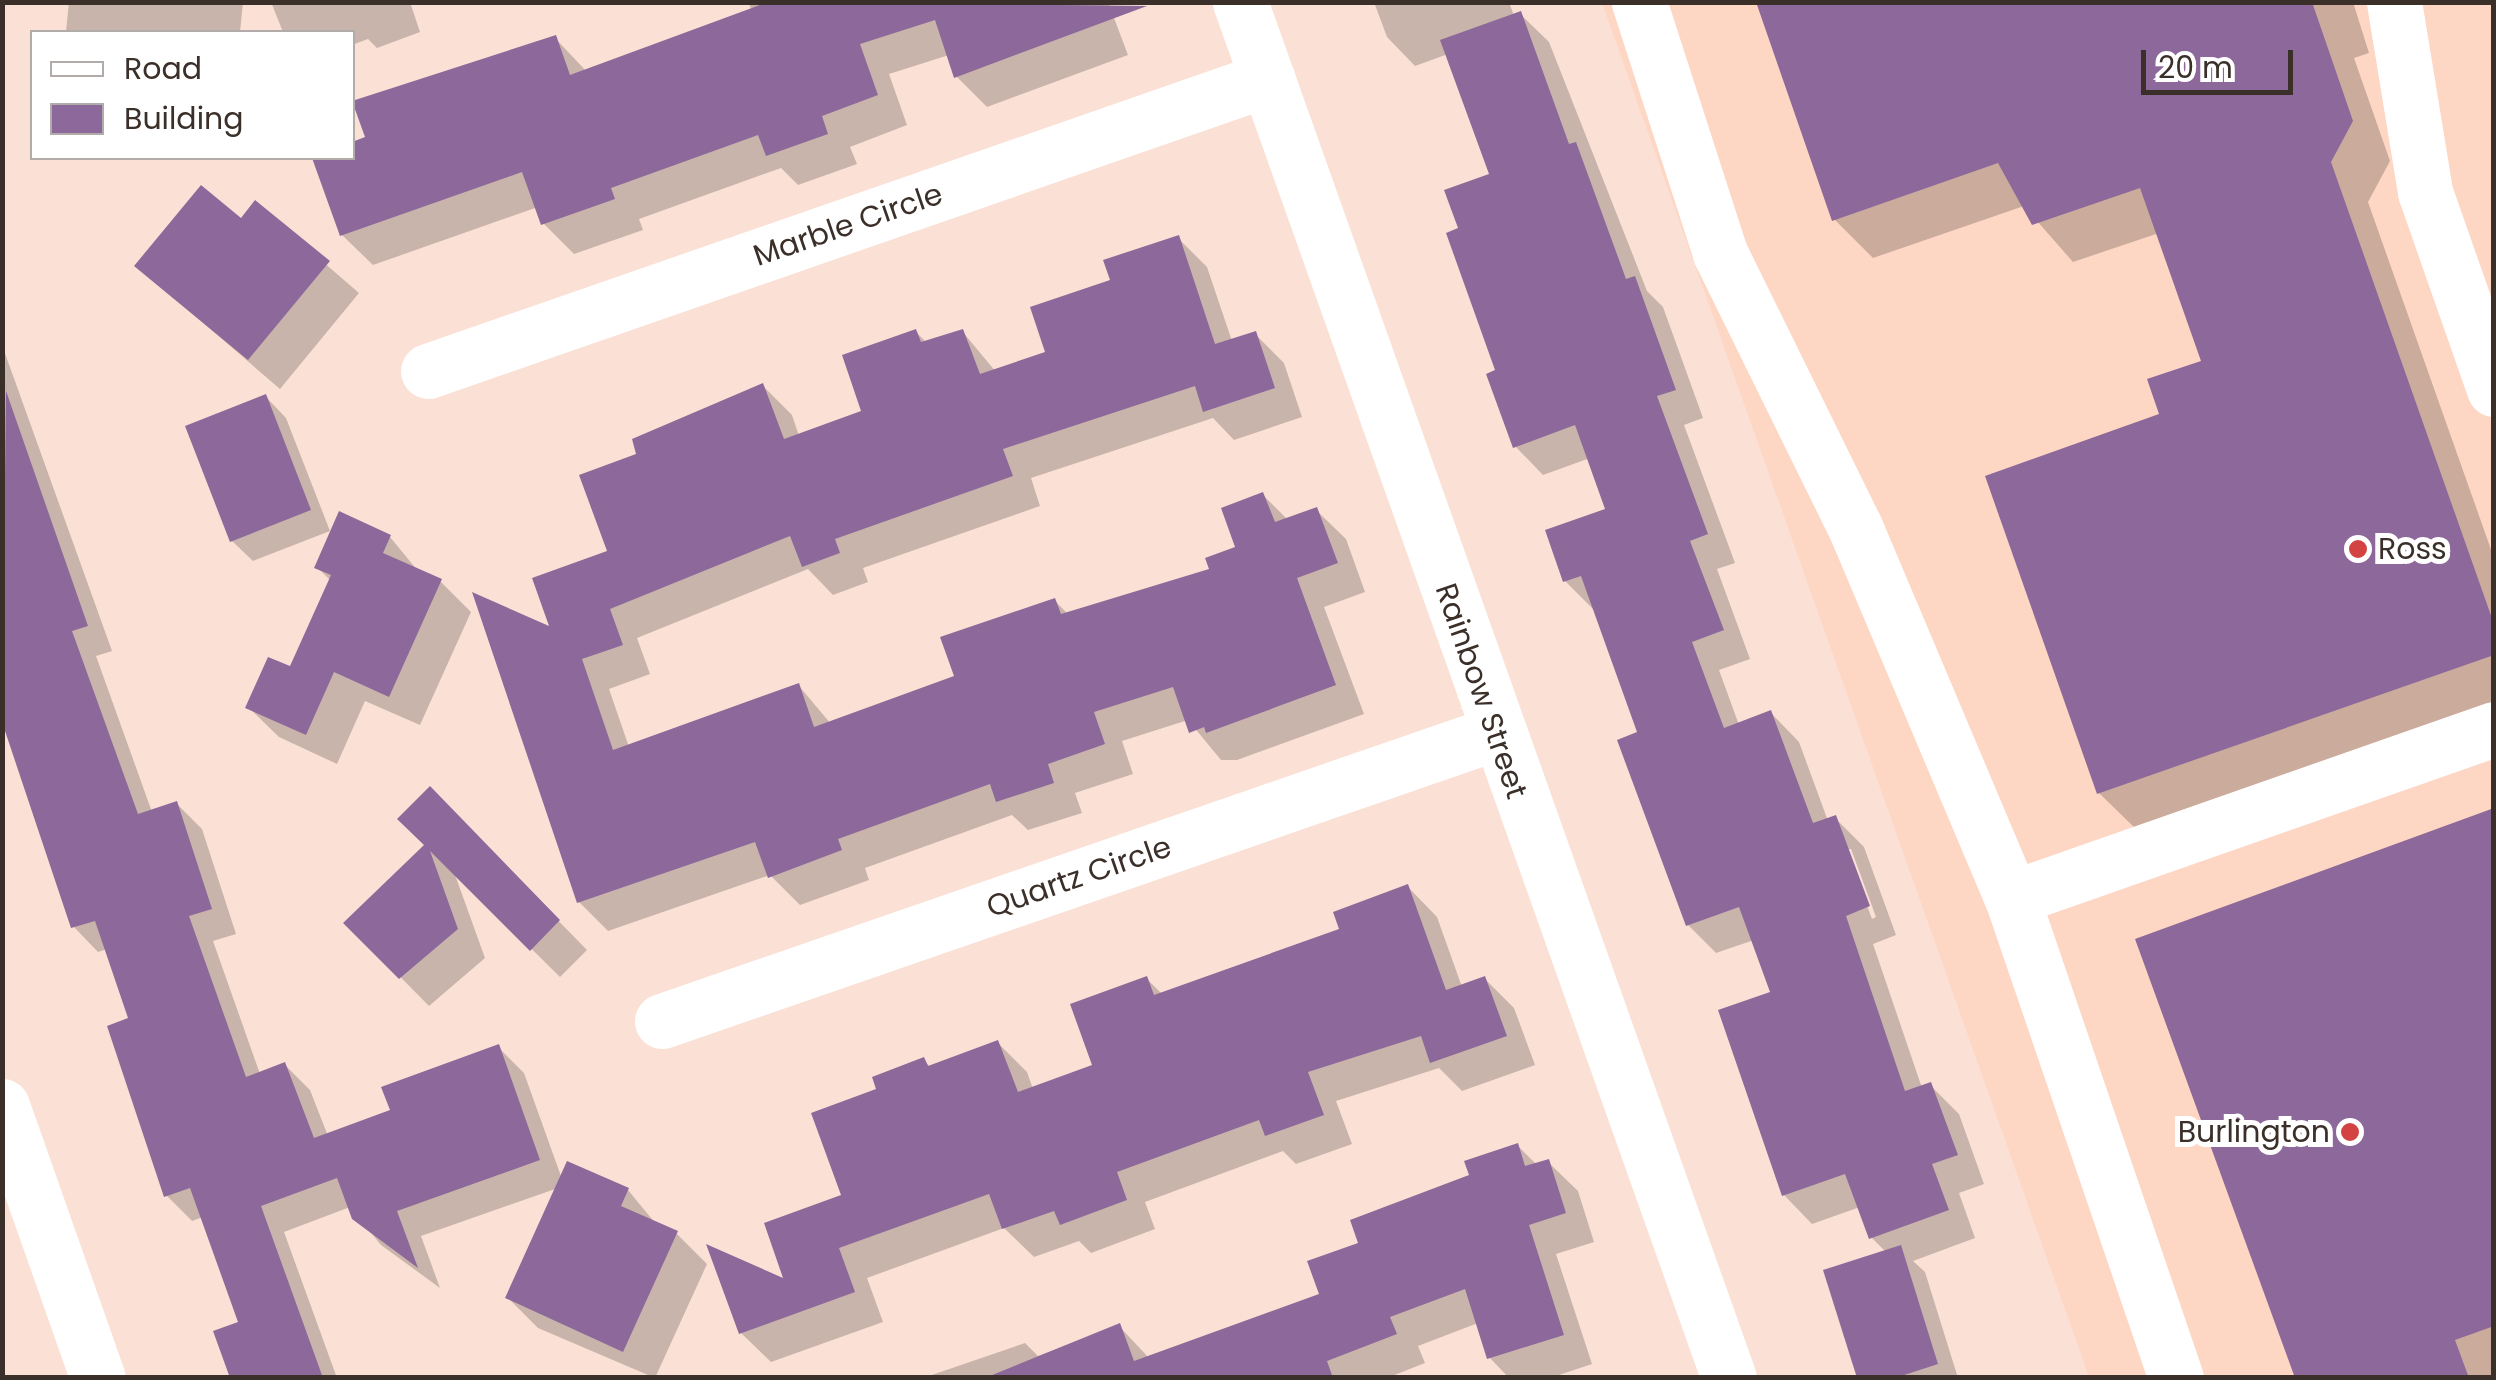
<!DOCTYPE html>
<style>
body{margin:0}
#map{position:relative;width:2496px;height:1380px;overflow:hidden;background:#fbe1d5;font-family:Poppins,sans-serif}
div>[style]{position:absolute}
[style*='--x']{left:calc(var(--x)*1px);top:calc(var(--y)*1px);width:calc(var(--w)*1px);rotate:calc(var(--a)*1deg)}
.built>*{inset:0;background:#fed6c4}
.shadow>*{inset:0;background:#0003}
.building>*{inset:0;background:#8d689b}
.minor>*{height:55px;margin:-27.5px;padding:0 27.5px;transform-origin:27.5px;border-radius:27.5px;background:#fff}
.dots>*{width:28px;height:28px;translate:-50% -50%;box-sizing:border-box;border:5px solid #fff;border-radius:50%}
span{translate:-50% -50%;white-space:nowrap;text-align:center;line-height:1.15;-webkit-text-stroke:10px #fff;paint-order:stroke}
.street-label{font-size:30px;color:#3b2f29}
.poi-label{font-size:30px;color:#3b2f29}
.left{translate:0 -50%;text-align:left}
.right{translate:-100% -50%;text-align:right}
.frame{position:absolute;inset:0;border:5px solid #3b2f29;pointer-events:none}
.legend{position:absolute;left:30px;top:30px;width:325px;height:130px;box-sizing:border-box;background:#fff;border:2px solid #b1aca9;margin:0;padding:12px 18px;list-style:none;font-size:30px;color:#3b2f29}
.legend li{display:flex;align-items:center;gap:20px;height:50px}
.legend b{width:50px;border:2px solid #b1aca9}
.scale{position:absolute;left:2141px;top:50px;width:152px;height:45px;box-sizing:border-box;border:5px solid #3b2f29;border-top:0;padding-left:12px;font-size:30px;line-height:35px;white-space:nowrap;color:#3b2f29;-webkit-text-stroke:8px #fff;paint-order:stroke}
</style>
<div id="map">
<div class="built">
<i style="clip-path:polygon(1602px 3px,2493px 3px,2493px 1377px,2089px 1377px)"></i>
</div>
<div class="shadow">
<i style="clip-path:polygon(69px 2px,243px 2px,240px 32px,66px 32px)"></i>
<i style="clip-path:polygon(271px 2px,410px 2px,420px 32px,377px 48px,368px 39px,352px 45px,352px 32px,283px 32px)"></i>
<i style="clip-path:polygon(748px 2px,1108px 2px,1128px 55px,987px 107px,956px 76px,949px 55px,889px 74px,907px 125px,850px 147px,857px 164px,798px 185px,781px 168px,639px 219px,643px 230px,574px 254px,544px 224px,538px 207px,373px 265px,342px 235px,315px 158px,352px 158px,555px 38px,587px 72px,752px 11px)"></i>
<i style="clip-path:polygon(evenodd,1374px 2px,1509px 2px,1514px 16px,1520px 14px,1549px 42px,1647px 291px,1663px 307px,1703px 418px,1684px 425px,1735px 563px,1717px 569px,1750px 659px,1719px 670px,1739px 725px,1771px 713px,1799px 742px,1828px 821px,1835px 818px,1864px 847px,1896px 935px,1873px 944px,1922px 1088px,1930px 1085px,1959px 1114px,1984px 1184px,1959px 1193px,1975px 1238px,1913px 1261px,1925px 1272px,1958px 1378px,1860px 1378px,1886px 1252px,1871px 1237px,1860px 1207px,1812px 1224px,1784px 1195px,1774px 994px,1754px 940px,1716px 953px,1688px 925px,1641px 734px,1594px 610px,1565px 581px,1608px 510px,1590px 458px,1543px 475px,1515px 446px,1461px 230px,1492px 175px,1448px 54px,1415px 66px,1387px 37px,1374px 2px,1846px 849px,1851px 849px,1876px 917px,1872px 919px,1846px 849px)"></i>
<i style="clip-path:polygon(1758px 2px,2353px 2px,2369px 53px,2354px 58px,2390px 161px,2368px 202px,2494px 558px,2494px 707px,2138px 831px,2099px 793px,2162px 415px,2204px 362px,2159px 233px,2073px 262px,2024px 206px,1873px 258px,1835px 220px)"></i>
<i style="clip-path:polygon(256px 204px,359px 293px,280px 389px,137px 266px,242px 221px)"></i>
<i style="clip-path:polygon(1178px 238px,1207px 267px,1232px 341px,1255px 334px,1284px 363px,1302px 417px,1234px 440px,1213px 418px,1031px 478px,1040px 506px,863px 568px,868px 582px,833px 595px,808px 569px,637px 638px,650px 674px,609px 689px,629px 747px,799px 686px,831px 724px,957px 678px,1055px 601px,1068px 614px,1212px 570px,1238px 548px,1263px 495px,1288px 520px,1316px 510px,1346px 539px,1365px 592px,1324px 607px,1364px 714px,1237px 760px,1221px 760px,1188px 720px,1122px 741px,1133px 774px,1075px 793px,1082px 813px,1028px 830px,1012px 815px,865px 868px,869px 880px,800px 905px,770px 875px,608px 931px,579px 902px,553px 631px,610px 553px,640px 455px,763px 386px,792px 415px,799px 436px,865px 412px,916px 332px,927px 343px,962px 331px,996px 372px,1048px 353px,1113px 282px)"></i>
<i style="clip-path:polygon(2px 345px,112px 651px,96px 656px,152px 812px,177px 804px,202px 829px,236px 934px,213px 941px,260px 1074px,285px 1065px,310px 1090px,328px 1136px,393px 1112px,498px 1047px,524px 1073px,562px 1179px,628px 1190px,656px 1224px,676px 1233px,707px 1264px,655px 1378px,538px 1328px,508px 1298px,558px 1188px,421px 1236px,440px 1288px,381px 1245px,350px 1207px,284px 1232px,337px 1378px,234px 1378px,241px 1324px,203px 1217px,192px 1221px,167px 1196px,110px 1027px,131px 1020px,107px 949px,98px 952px,73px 926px,2px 716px)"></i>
<i style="clip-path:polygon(266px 397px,286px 418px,330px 531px,253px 561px,232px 541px)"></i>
<i style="clip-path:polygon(390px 537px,418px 571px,440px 581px,471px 612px,420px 725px,365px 701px,337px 764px,279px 737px,248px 707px,292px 669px,331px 581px,317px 567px)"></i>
<i style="clip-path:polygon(430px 790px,587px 950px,560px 977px,454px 872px,485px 958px,429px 1006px,347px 923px,427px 845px)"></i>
<i style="clip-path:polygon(2494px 810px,2494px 1378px,2298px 1378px)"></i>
<i style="clip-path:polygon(1408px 887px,1437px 917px,1462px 987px,1485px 979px,1514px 1008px,1535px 1065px,1462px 1091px,1439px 1068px,1336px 1101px,1352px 1144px,1296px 1164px,1283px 1151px,1145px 1202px,1155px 1229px,1091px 1253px,1079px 1241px,1034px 1257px,1004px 1228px,867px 1278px,883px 1322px,771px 1362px,741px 1333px,787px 1283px,844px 1196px,879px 1091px,924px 1060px,931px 1068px,998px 1043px,1027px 1072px,1033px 1089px,1095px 1066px,1147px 979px,1163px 995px,1342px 930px)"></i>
<i style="clip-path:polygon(1518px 1146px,1537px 1165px,1548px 1162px,1578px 1191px,1594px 1242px,1556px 1254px,1592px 1364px,1550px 1378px,1509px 1378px,1490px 1358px,1478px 1323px,1418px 1346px,1425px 1363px,1387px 1378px,923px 1378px,1025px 1343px,1038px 1356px,1119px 1326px,1149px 1358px,1322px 1296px,1361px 1244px)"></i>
</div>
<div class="building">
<i style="clip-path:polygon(768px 2px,1147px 6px,954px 78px,935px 20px,860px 44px,878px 95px,822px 116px,828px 134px,766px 156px,758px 135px,611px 188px,615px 199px,541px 225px,522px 172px,340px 236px,312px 158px,352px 158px,352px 142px,365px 137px,352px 101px,556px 35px,570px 75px)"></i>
<i style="clip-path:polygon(1756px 2px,2312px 2px,2353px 121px,2331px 162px,2494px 624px,2494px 655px,2097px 794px,1985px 476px,2159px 414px,2147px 379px,2201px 361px,2140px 188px,2032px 225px,1998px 163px,1832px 221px)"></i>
<i style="clip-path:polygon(1521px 11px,1569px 144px,1576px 142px,1626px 279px,1635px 276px,1676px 390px,1657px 396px,1708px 534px,1690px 541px,1724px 630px,1692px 642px,1724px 728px,1771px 710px,1813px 823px,1836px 815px,1870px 906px,1846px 916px,1905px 1091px,1931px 1082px,1958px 1155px,1932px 1164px,1949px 1210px,1869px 1239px,1845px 1174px,1782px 1196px,1718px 1010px,1770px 992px,1739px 907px,1686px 926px,1617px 740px,1637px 732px,1581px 576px,1563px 582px,1545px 530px,1605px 509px,1575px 425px,1513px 448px,1486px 374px,1495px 370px,1446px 233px,1458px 228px,1444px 190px,1489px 174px,1440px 40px)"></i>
<i style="clip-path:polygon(201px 185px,241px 218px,255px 200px,330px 261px,248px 360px,134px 266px)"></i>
<i style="clip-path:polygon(1179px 235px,1215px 344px,1256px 331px,1275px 388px,1203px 412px,1195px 386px,1003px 449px,1013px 476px,835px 539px,840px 553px,802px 567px,790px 536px,610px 609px,623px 645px,582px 659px,613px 750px,799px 683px,814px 727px,954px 676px,940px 637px,1055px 598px,1061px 614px,1209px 569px,1205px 558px,1235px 547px,1221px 508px,1263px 492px,1275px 522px,1317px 507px,1338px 563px,1297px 578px,1336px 685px,1206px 733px,1204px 727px,1189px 733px,1173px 687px,1094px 712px,1105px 744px,1048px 764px,1054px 783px,996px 802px,990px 784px,838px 839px,842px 850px,768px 878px,755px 842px,577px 903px,472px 592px,549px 626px,532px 578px,607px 551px,579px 475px,636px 454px,632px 439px,763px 383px,784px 439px,861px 411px,842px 355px,916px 329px,921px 342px,963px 329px,980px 374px,1045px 352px,1030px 307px,1110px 280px,1103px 260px)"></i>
<i style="clip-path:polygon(6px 391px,88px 626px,72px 631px,138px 814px,177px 801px,212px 909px,189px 916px,246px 1077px,285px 1062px,314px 1138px,390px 1110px,381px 1087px,499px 1044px,540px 1160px,397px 1211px,418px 1268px,352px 1219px,337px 1178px,261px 1206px,323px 1378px,230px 1378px,213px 1331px,238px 1322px,190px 1188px,164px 1197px,107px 1026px,128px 1018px,95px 921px,71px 928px,2px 722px)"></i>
<i style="clip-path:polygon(266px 394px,311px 510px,230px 542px,185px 426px)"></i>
<i style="clip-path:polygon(339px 511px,391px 535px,383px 553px,442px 579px,389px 697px,334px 672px,306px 735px,245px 708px,268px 657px,290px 666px,331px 575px,314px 568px)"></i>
<i style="clip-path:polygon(430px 786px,560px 920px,530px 951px,430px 851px,458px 929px,399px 979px,343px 923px,424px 845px,397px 819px)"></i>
<i style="clip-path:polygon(2494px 808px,2494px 1326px,2455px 1340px,2469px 1378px,2295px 1378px,2135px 939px)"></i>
<i style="clip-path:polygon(1408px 884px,1446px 990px,1485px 976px,1507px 1036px,1430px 1063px,1421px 1036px,1308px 1072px,1324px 1115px,1265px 1136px,1259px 1120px,1117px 1172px,1127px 1200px,1060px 1225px,1054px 1211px,1002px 1229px,989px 1194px,839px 1248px,855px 1292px,739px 1334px,706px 1244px,783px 1278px,764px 1223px,841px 1195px,811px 1113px,876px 1089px,872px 1077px,924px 1057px,928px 1066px,998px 1040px,1018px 1092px,1092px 1065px,1070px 1004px,1147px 976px,1154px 995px,1339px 929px,1333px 912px)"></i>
<i style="clip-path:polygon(1518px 1143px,1525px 1166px,1549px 1159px,1566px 1213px,1529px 1225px,1564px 1335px,1487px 1359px,1465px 1289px,1390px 1317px,1397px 1334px,1327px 1361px,1333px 1378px,985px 1378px,1120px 1323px,1134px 1361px,1319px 1294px,1307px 1261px,1358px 1243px,1350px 1220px,1469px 1175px,1464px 1161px)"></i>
<i style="clip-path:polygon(567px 1161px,629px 1188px,621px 1206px,678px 1231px,623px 1352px,505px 1298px)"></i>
<i style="clip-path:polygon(1901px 1245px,1938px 1364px,1895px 1378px,1857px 1378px,1823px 1270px)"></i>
</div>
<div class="minor">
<i style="--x:1240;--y:2;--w:1460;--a:70.44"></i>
<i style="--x:1639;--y:2;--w:264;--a:72.1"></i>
<i style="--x:1720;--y:253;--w:305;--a:63.8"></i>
<i style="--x:1855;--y:527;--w:403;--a:67.1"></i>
<i style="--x:2012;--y:898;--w:507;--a:71.14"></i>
<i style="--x:2394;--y:2;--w:193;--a:80.7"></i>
<i style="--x:2425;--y:192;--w:209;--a:70.7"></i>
<i style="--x:428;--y:371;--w:889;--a:-19.17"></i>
<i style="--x:2012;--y:898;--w:511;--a:-19.32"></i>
<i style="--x:662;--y:1021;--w:881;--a:-19.07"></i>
<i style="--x:2;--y:1106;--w:288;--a:70.6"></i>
</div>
<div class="dots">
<i style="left:2358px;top:549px;background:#d24341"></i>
<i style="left:2350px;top:1132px;background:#d24341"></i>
</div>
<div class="street-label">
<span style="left:848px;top:225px;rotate:-19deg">Marble Circle</span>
<span style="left:1481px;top:691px;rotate:71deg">Rainbow Street</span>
<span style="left:1079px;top:877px;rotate:-19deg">Quartz Circle</span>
</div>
<div class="poi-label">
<span class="left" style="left:2378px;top:549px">Ross</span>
<span class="right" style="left:2330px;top:1132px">Burlington</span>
</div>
<div class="frame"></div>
<ul class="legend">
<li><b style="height:12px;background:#fff"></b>Road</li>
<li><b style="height:28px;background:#8d689b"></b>Building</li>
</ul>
<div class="scale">20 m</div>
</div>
